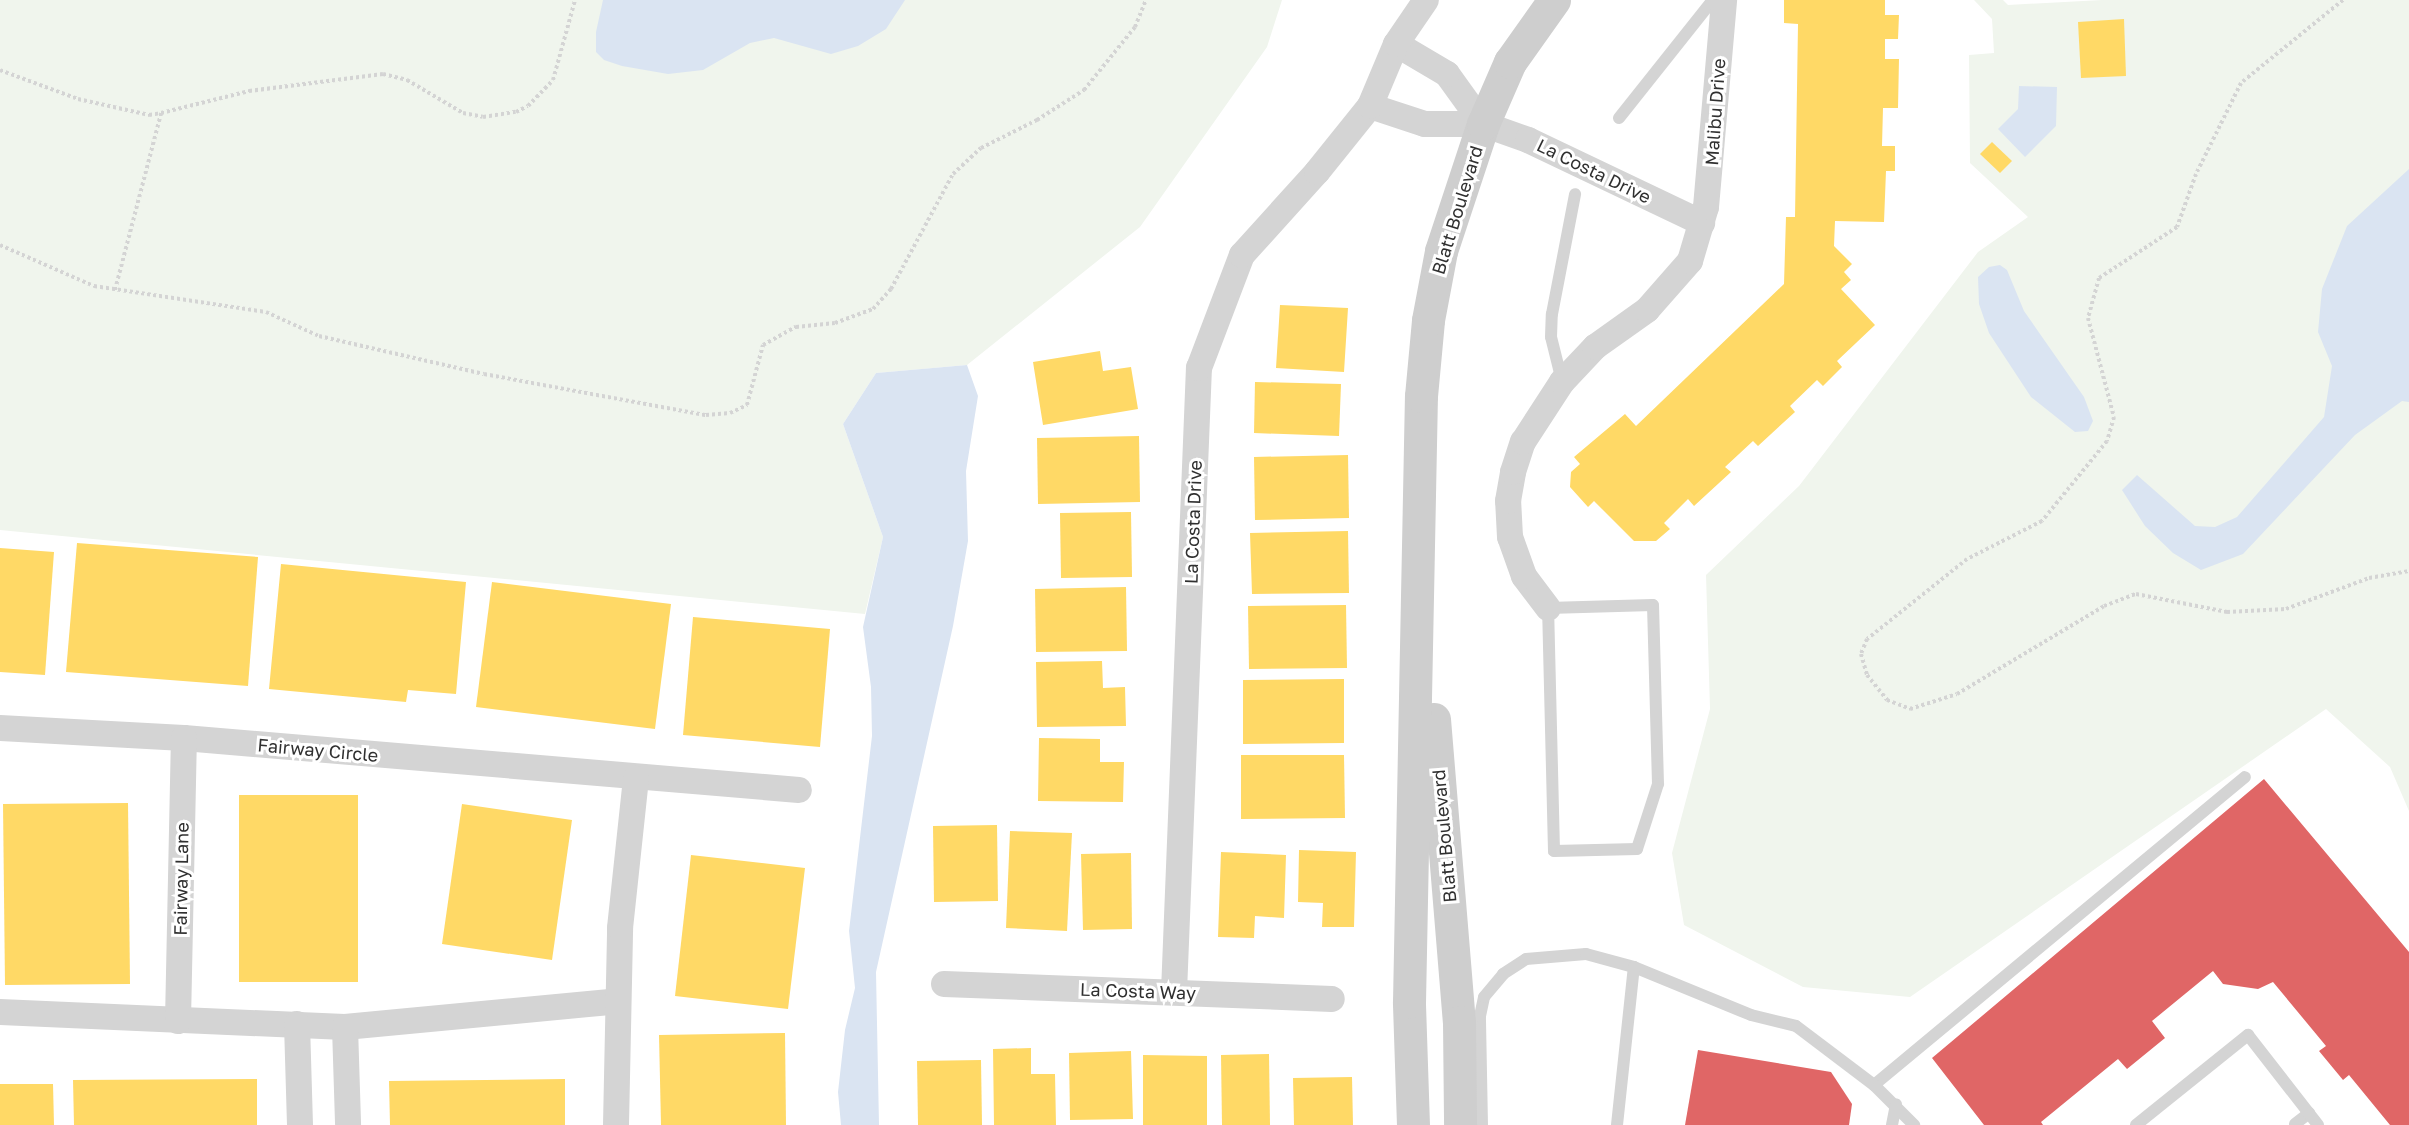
<!DOCTYPE html>
<style>
body{margin:0}
#map{position:relative;width:2409px;height:1125px;overflow:hidden;background:#fff;font-family:"Golos Text",sans-serif}
div>[style]{position:absolute}
[style*='--x']{left:calc(var(--x)*1px);top:calc(var(--y)*1px);width:calc(var(--w)*1px);rotate:calc(var(--a)*1deg)}
.green>*{inset:0;background:#f0f5ed}
.water>*{inset:0;background:#dae4f2}
.homes>*{inset:0;background:#ffd966}
.shops>*{inset:0;background:#e06666}
.path>*{height:4px;margin-top:-2px;transform-origin:0;background:repeating-linear-gradient(90deg,#d4d4d4 0 3px,transparent 0 6px)}
.lane>*{height:12px;margin:-6px;padding:0 6px;transform-origin:6px;border-radius:6px;background:#d4d4d4}
.street>*{height:26px;margin:-13px;padding:0 13px;transform-origin:13px;border-radius:13px;background:#d4d4d4}
.secondary>*{height:33px;margin:-16.5px;padding:0 16.5px;transform-origin:16.5px;border-radius:16.5px;background:#cecece}
span{translate:-50% -50%;white-space:nowrap;text-align:center;line-height:1.15;-webkit-text-stroke:6px #fff;paint-order:stroke}
.street-label{font-size:18px;color:#303030}
</style>
<div id="map">
<div class="green">
<i style="clip-path:polygon(0 0,1282px 0,1267px 47px,1140px 227px,967px 365px,876px 373px,843px 424px,883px 537px,865px 614px,0 530px)"></i>
<i style="clip-path:polygon(1974px 0,2003px 0,2008px 5px,2102px 0,2409px 0,2409px 811px,2390px 767px,2326px 709px,1910px 997px,1803px 987px,1684px 925px,1672px 853px,1710px 709px,1706px 575px,1799px 486px,1978px 252px,2028px 217px,1970px 163px,1969px 55px,1994px 53px,1992px 19px)"></i>
</div>
<div class="water">
<i style="clip-path:polygon(603px 0,905px 0,886px 29px,858px 46px,831px 54px,774px 38px,750px 43px,703px 70px,668px 74px,622px 66px,604px 60px,596px 52px,596px 32px)"></i>
<i style="clip-path:polygon(2019px 86px,2057px 87px,2056px 126px,2025px 157px,1998px 129px,2018px 109px)"></i>
<i style="clip-path:polygon(2409px 169px,2409px 402px,2402px 401px,2355px 435px,2243px 554px,2201px 570px,2173px 553px,2145px 526px,2122px 490px,2137px 475px,2195px 526px,2215px 527px,2237px 517px,2324px 417px,2332px 366px,2318px 332px,2322px 289px,2347px 226px)"></i>
<i style="clip-path:polygon(2000px 265px,2007px 270px,2024px 311px,2084px 397px,2093px 421px,2088px 431px,2075px 432px,2031px 397px,1989px 333px,1979px 304px,1978px 277px,1989px 267px)"></i>
<i style="clip-path:polygon(967px 365px,978px 396px,966px 471px,968px 541px,953px 626px,876px 972px,879px 1125px,841px 1125px,838px 1092px,845px 1030px,855px 988px,849px 931px,872px 736px,871px 687px,863px 627px,883px 537px,843px 424px,876px 373px)"></i>
</div>
<div class="homes">
<i style="clip-path:polygon(1784px 0,1885px 0,1885px 15px,1899px 15px,1898px 39px,1885px 39px,1885px 59px,1899px 59px,1898px 108px,1883px 108px,1882px 146px,1895px 146px,1895px 171px,1886px 171px,1884px 222px,1835px 221px,1834px 246px,1852px 264px,1844px 272px,1851px 280px,1841px 289px,1875px 325px,1837px 361px,1842px 367px,1823px 386px,1817px 380px,1790px 406px,1795px 412px,1758px 446px,1753px 441px,1725px 467px,1731px 472px,1694px 506px,1688px 499px,1664px 523px,1670px 529px,1656px 541px,1634px 541px,1594px 501px,1588px 507px,1570px 487px,1571px 472px,1580px 464px,1574px 457px,1625px 414px,1636px 426px,1784px 284px,1786px 217px,1795px 217px,1798px 24px,1784px 23px)"></i>
<i style="clip-path:polygon(2124px 19px,2126px 76px,2081px 78px,2078px 22px)"></i>
<i style="clip-path:polygon(1992px 142px,2012px 161px,2000px 173px,1980px 154px)"></i>
<i style="clip-path:polygon(1280px 305px,1348px 308px,1344px 372px,1276px 368px)"></i>
<i style="clip-path:polygon(1100px 351px,1103px 371px,1131px 367px,1138px 409px,1043px 425px,1033px 362px)"></i>
<i style="clip-path:polygon(1255px 382px,1341px 384px,1339px 436px,1254px 433px)"></i>
<i style="clip-path:polygon(1139px 436px,1140px 502px,1038px 504px,1037px 438px)"></i>
<i style="clip-path:polygon(1348px 455px,1349px 518px,1255px 520px,1254px 457px)"></i>
<i style="clip-path:polygon(1131px 512px,1132px 577px,1061px 578px,1060px 513px)"></i>
<i style="clip-path:polygon(1348px 531px,1349px 593px,1252px 594px,1250px 533px)"></i>
<i style="clip-path:polygon(77px 543px,258px 557px,248px 686px,66px 672px)"></i>
<i style="clip-path:polygon(0 548px,54px 552px,45px 675px,0 672px)"></i>
<i style="clip-path:polygon(281px 564px,466px 582px,456px 694px,408px 690px,406px 702px,269px 689px)"></i>
<i style="clip-path:polygon(492px 582px,671px 604px,655px 729px,476px 707px)"></i>
<i style="clip-path:polygon(1126px 587px,1127px 651px,1036px 652px,1035px 589px)"></i>
<i style="clip-path:polygon(1346px 605px,1347px 668px,1249px 669px,1248px 606px)"></i>
<i style="clip-path:polygon(693px 617px,830px 629px,820px 747px,683px 735px)"></i>
<i style="clip-path:polygon(1102px 661px,1103px 688px,1125px 687px,1126px 726px,1037px 727px,1036px 662px)"></i>
<i style="clip-path:polygon(1344px 679px,1344px 743px,1243px 744px,1243px 680px)"></i>
<i style="clip-path:polygon(1039px 738px,1100px 739px,1100px 762px,1124px 762px,1123px 802px,1038px 801px)"></i>
<i style="clip-path:polygon(1241px 755px,1344px 755px,1345px 818px,1241px 819px)"></i>
<i style="clip-path:polygon(239px 795px,358px 795px,358px 982px,239px 982px)"></i>
<i style="clip-path:polygon(128px 803px,130px 984px,5px 985px,3px 804px)"></i>
<i style="clip-path:polygon(462px 804px,572px 820px,552px 960px,442px 944px)"></i>
<i style="clip-path:polygon(997px 825px,998px 901px,934px 902px,933px 826px)"></i>
<i style="clip-path:polygon(1010px 831px,1072px 833px,1067px 931px,1006px 928px)"></i>
<i style="clip-path:polygon(1299px 850px,1356px 852px,1354px 927px,1322px 927px,1323px 903px,1298px 902px)"></i>
<i style="clip-path:polygon(1221px 852px,1286px 855px,1284px 918px,1255px 916px,1254px 938px,1218px 937px)"></i>
<i style="clip-path:polygon(1131px 853px,1132px 929px,1083px 930px,1081px 854px)"></i>
<i style="clip-path:polygon(691px 855px,805px 868px,788px 1009px,675px 996px)"></i>
<i style="clip-path:polygon(785px 1033px,786px 1125px,661px 1125px,659px 1035px)"></i>
<i style="clip-path:polygon(1031px 1048px,1031px 1074px,1055px 1074px,1056px 1125px,994px 1125px,993px 1049px)"></i>
<i style="clip-path:polygon(1131px 1051px,1133px 1119px,1070px 1120px,1069px 1053px)"></i>
<i style="clip-path:polygon(1269px 1054px,1270px 1125px,1222px 1125px,1221px 1055px)"></i>
<i style="clip-path:polygon(1143px 1055px,1207px 1056px,1207px 1125px,1143px 1125px)"></i>
<i style="clip-path:polygon(981px 1060px,982px 1125px,918px 1125px,917px 1061px)"></i>
<i style="clip-path:polygon(1352px 1077px,1353px 1125px,1294px 1125px,1293px 1078px)"></i>
<i style="clip-path:polygon(257px 1079px,257px 1125px,74px 1125px,73px 1080px)"></i>
<i style="clip-path:polygon(565px 1079px,565px 1125px,390px 1125px,389px 1081px)"></i>
<i style="clip-path:polygon(0 1084px,53px 1084px,54px 1125px,0 1125px)"></i>
</div>
<div class="shops">
<i style="clip-path:polygon(2264px 779px,2409px 952px,2409px 1125px,2390px 1125px,2349px 1075px,2343px 1080px,2319px 1051px,2326px 1046px,2273px 982px,2258px 989px,2223px 984px,2213px 971px,2152px 1021px,2165px 1038px,2127px 1069px,2118px 1059px,2041px 1122px,2043px 1125px,1984px 1125px,1932px 1058px)"></i>
<i style="clip-path:polygon(1698px 1050px,1831px 1072px,1852px 1104px,1849px 1125px,1685px 1125px)"></i>
</div>
<div class="path">
<i style="--x:2343;--y:0;--w:132;--a:140.9"></i>
<i style="--x:2241;--y:83;--w:102;--a:116.3"></i>
<i style="--x:2196;--y:174;--w:56;--a:109.7"></i>
<i style="--x:2177;--y:227;--w:93;--a:146.8"></i>
<i style="--x:2099;--y:278;--w:41;--a:105.4"></i>
<i style="--x:2088;--y:318;--w:102;--a:75.3"></i>
<i style="--x:2114;--y:417;--w:25;--a:106"></i>
<i style="--x:2107;--y:441;--w:103;--a:129.1"></i>
<i style="--x:2042;--y:521;--w:84;--a:153.1"></i>
<i style="--x:1967;--y:559;--w:128;--a:141.3"></i>
<i style="--x:1867;--y:639;--w:16;--a:112"></i>
<i style="--x:1861;--y:654;--w:22;--a:74"></i>
<i style="--x:1867;--y:675;--w:32;--a:51"></i>
<i style="--x:1887;--y:700;--w:25;--a:21"></i>
<i style="--x:1910;--y:709;--w:49;--a:-17.7"></i>
<i style="--x:1957;--y:694;--w:171;--a:-30.9"></i>
<i style="--x:2104;--y:606;--w:34;--a:-21"></i>
<i style="--x:2136;--y:594;--w:93;--a:11.2"></i>
<i style="--x:2227;--y:612;--w:59;--a:-2.9"></i>
<i style="--x:2286;--y:609;--w:89;--a:-20.5"></i>
<i style="--x:2369;--y:578;--w:41;--a:-9.9"></i>
<i style="--x:0;--y:70;--w:83;--a:20.4"></i>
<i style="--x:78;--y:99;--w:73;--a:12.7"></i>
<i style="--x:149;--y:115;--w:12;--a:-9"></i>
<i style="--x:0;--y:245;--w:103;--a:23.6"></i>
<i style="--x:94;--y:286;--w:174;--a:8.6"></i>
<i style="--x:266;--y:312;--w:58;--a:24.4"></i>
<i style="--x:319;--y:336;--w:169;--a:13"></i>
<i style="--x:484;--y:374;--w:226;--a:10.5"></i>
<i style="--x:706;--y:415;--w:24;--a:-5"></i>
<i style="--x:730;--y:413;--w:19;--a:-25"></i>
<i style="--x:747;--y:405;--w:62;--a:-75.1"></i>
<i style="--x:763;--y:345;--w:38;--a:-29"></i>
<i style="--x:796;--y:327;--w:39;--a:-6"></i>
<i style="--x:835;--y:323;--w:40;--a:-20.2"></i>
<i style="--x:873;--y:309;--w:27;--a:-48"></i>
<i style="--x:891;--y:289;--w:131;--a:-61.7"></i>
<i style="--x:953;--y:174;--w:38;--a:-43"></i>
<i style="--x:981;--y:148;--w:63;--a:-26.6"></i>
<i style="--x:1037;--y:120;--w:56;--a:-32.6"></i>
<i style="--x:1084;--y:90;--w:81;--a:-51"></i>
<i style="--x:1135;--y:27;--w:29;--a:-68"></i>
<i style="--x:115;--y:290;--w:183;--a:-75.4"></i>
<i style="--x:161;--y:113;--w:91;--a:-14"></i>
<i style="--x:249;--y:91;--w:135;--a:-7.2"></i>
<i style="--x:383;--y:74;--w:25;--a:14"></i>
<i style="--x:407;--y:80;--w:65;--a:30.5"></i>
<i style="--x:463;--y:113;--w:20;--a:11"></i>
<i style="--x:483;--y:117;--w:33;--a:-9"></i>
<i style="--x:516;--y:112;--w:13;--a:-27"></i>
<i style="--x:528;--y:106;--w:36;--a:-46"></i>
<i style="--x:553;--y:80;--w:83;--a:-74.6"></i>
</div>
<div class="lane">
<i style="--x:1619;--y:118;--w:151;--a:-51.5"></i>
<i style="--x:1562;--y:381;--w:45;--a:-104"></i>
<i style="--x:1551;--y:337;--w:23;--a:-88"></i>
<i style="--x:1552;--y:314;--w:122;--a:-79.1"></i>
<i style="--x:1653;--y:605;--w:179;--a:88.4"></i>
<i style="--x:1658;--y:784;--w:68;--a:107.9"></i>
<i style="--x:1637;--y:849;--w:83;--a:178.6"></i>
<i style="--x:1554;--y:851;--w:243;--a:-91.4"></i>
<i style="--x:1548;--y:608;--w:105;--a:-1.6"></i>
<i style="--x:1874;--y:1085;--w:482;--a:-39.7"></i>
<i style="--x:2295;--y:1124;--w:18;--a:-38"></i>
<i style="--x:1482;--y:1125;--w:109;--a:-91.1"></i>
<i style="--x:1480;--y:1016;--w:19;--a:-78"></i>
<i style="--x:1484;--y:997;--w:30;--a:-50"></i>
<i style="--x:1503;--y:974;--w:27;--a:-33"></i>
<i style="--x:1526;--y:959;--w:60;--a:-4.8"></i>
<i style="--x:1586;--y:954;--w:50;--a:15.2"></i>
<i style="--x:1634;--y:967;--w:126;--a:22.3"></i>
<i style="--x:1751;--y:1015;--w:46;--a:13.7"></i>
<i style="--x:1796;--y:1026;--w:98;--a:37.1"></i>
<i style="--x:1874;--y:1085;--w:57;--a:45"></i>
<i style="--x:1617;--y:1125;--w:159;--a:-83.9"></i>
<i style="--x:1892;--y:1125;--w:21;--a:-79"></i>
<i style="--x:2136;--y:1125;--w:144;--a:-38.8"></i>
<i style="--x:2248;--y:1035;--w:114;--a:52.1"></i>
</div>
<div class="street">
<i style="--x:1370;--y:106;--w:58;--a:18.1"></i>
<i style="--x:1425;--y:124;--w:58;--a:0"></i>
<i style="--x:1483;--y:124;--w:62;--a:-125.8"></i>
<i style="--x:1447;--y:74;--w:59;--a:-149.5"></i>
<i style="--x:1483;--y:124;--w:48;--a:19.6"></i>
<i style="--x:1528;--y:140;--w:193;--a:25.5"></i>
<i style="--x:1548;--y:608;--w:40;--a:-127"></i>
<i style="--x:1524;--y:576;--w:41;--a:-109.7"></i>
<i style="--x:1510;--y:537;--w:36;--a:-93"></i>
<i style="--x:1508;--y:501;--w:29;--a:-80"></i>
<i style="--x:1513;--y:472;--w:32;--a:-72"></i>
<i style="--x:1523;--y:442;--w:72;--a:-57"></i>
<i style="--x:1562;--y:382;--w:48;--a:-46.7"></i>
<i style="--x:1595;--y:347;--w:64;--a:-35.4"></i>
<i style="--x:1647;--y:310;--w:65;--a:-48.7"></i>
<i style="--x:1690;--y:261;--w:56;--a:-73.5"></i>
<i style="--x:1706;--y:207;--w:208;--a:-85"></i>
<i style="--x:0;--y:728;--w:184;--a:3.1"></i>
<i style="--x:184;--y:738;--w:617;--a:4.83"></i>
<i style="--x:944;--y:984;--w:388;--a:2.2"></i>
<i style="--x:1174;--y:992;--w:625;--a:-87.71"></i>
<i style="--x:1199;--y:368;--w:121;--a:-69.2"></i>
<i style="--x:1242;--y:255;--w:112;--a:-47.9"></i>
<i style="--x:1317;--y:172;--w:85;--a:-51.2"></i>
<i style="--x:1370;--y:106;--w:67;--a:-67.2"></i>
<i style="--x:1396;--y:44;--w:53;--a:-55.7"></i>
<i style="--x:0;--y:1012;--w:345;--a:2.5"></i>
<i style="--x:345;--y:1027;--w:274;--a:-5.4"></i>
<i style="--x:178;--y:1021;--w:283;--a:-88.8"></i>
<i style="--x:297;--y:1024;--w:101;--a:88.3"></i>
<i style="--x:345;--y:1027;--w:98;--a:88.2"></i>
<i style="--x:616;--y:1125;--w:197;--a:-88.8"></i>
<i style="--x:620;--y:928;--w:150;--a:-83.9"></i>
</div>
<div class="secondary">
<i style="--x:1434;--y:719;--w:304;--a:85.3"></i>
<i style="--x:1459;--y:1022;--w:103;--a:89.4"></i>
<i style="--x:1413;--y:1125;--w:123;--a:-91.9"></i>
<i style="--x:1409;--y:1002;--w:606;--a:-88.87"></i>
<i style="--x:1421;--y:396;--w:76;--a:-84.7"></i>
<i style="--x:1428;--y:320;--w:70;--a:-79.3"></i>
<i style="--x:1441;--y:251;--w:134;--a:-71.7"></i>
<i style="--x:1483;--y:124;--w:68;--a:-66.5"></i>
<i style="--x:1510;--y:62;--w:76;--a:-54.6"></i>
</div>
<div class="street-label">
<span style="left:1715px;top:112px;rotate:-86deg">Malibu Drive</span>
<span style="left:1594px;top:171px;rotate:26deg">La Costa Drive</span>
<span style="left:1457px;top:210px;rotate:-73deg">Blatt Boulevard</span>
<span style="left:1193px;top:522px;rotate:-88deg">La Costa Drive</span>
<span style="left:318px;top:750px;rotate:5deg">Fairway Circle</span>
<span style="left:1444px;top:836px;rotate:-95deg">Blatt Boulevard</span>
<span style="left:181px;top:879px;rotate:-89deg">Fairway Lane</span>
<span style="left:1138px;top:991px;rotate:2deg">La Costa Way</span>
</div>
</div>
